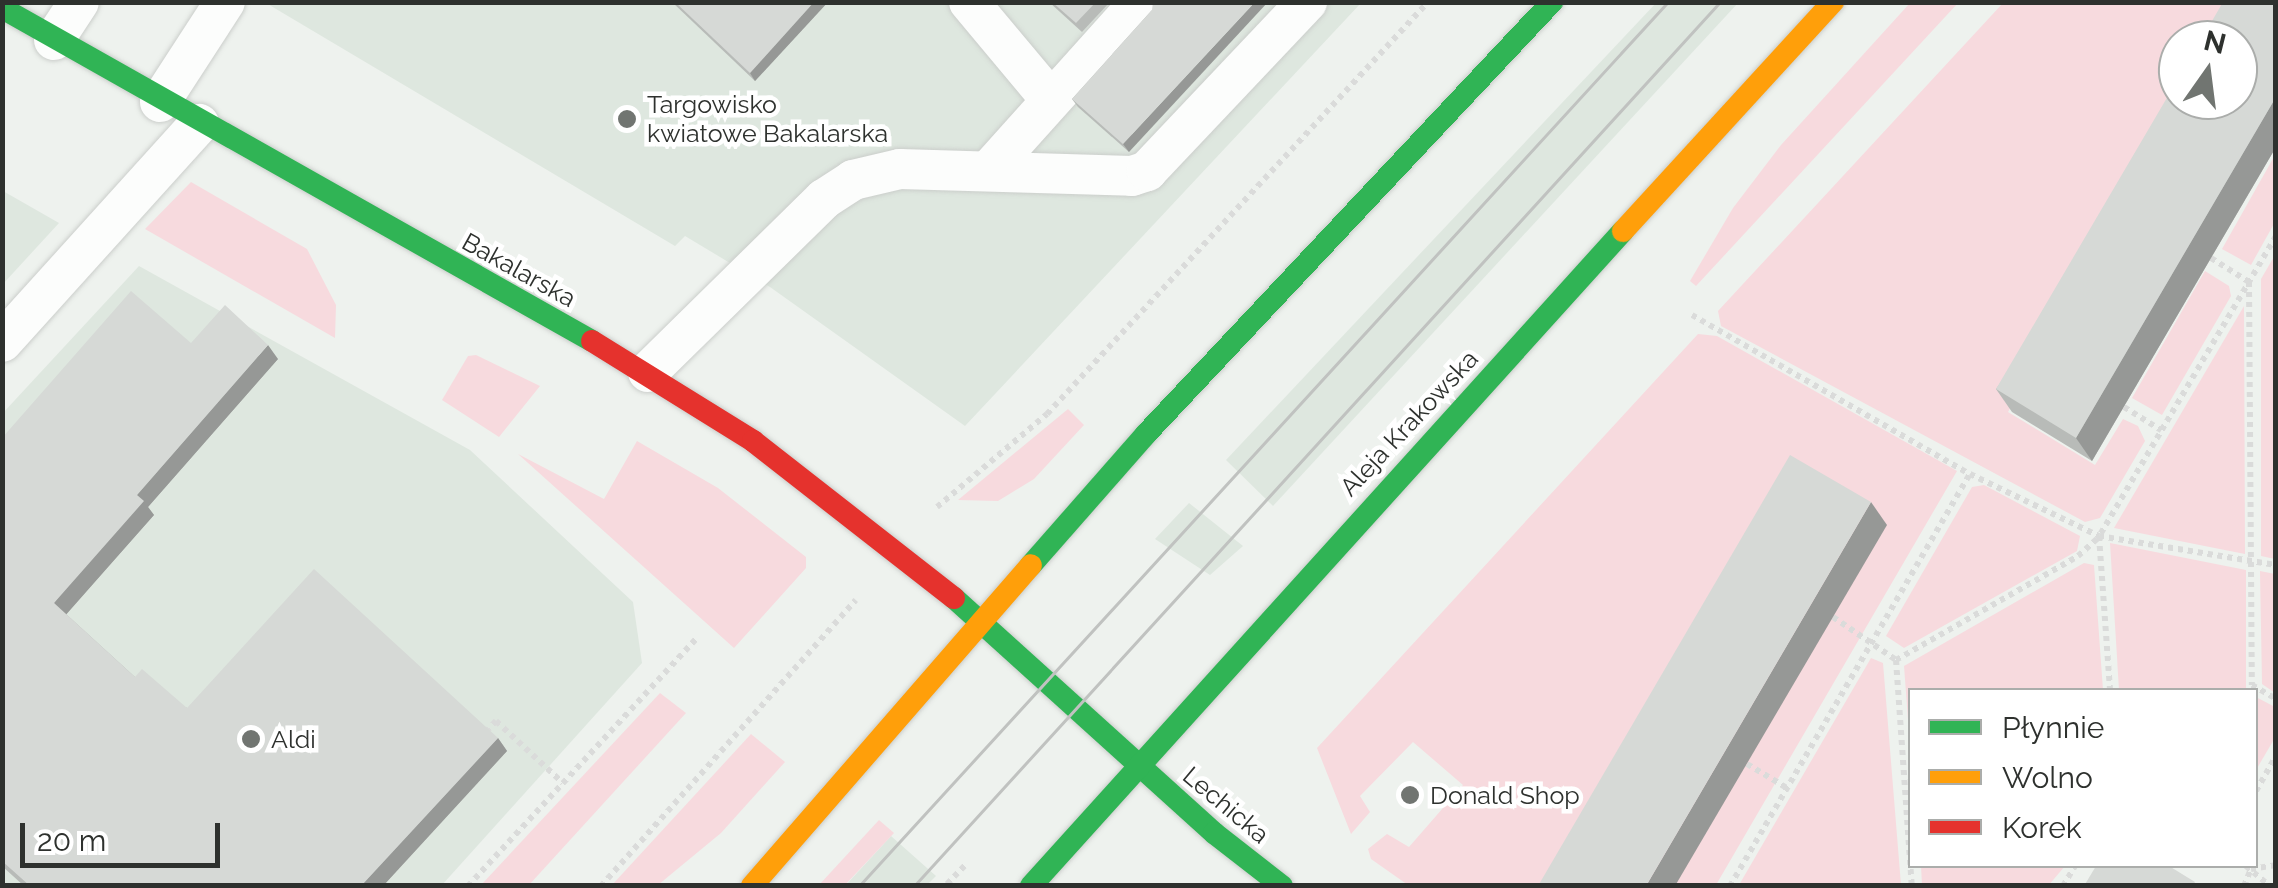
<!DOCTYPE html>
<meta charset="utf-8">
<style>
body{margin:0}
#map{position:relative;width:2278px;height:888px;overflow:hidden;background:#eef2ee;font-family:Raleway,sans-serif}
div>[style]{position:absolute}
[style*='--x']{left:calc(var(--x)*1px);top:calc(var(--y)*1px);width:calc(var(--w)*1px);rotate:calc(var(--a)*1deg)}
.built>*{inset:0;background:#dee7df}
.green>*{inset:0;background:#f7dade}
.path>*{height:6px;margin-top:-3px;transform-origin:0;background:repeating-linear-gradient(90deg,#dadbda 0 5px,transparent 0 10px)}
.roads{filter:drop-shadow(0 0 2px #cbcecb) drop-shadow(0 0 2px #cbcecb)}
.lane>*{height:40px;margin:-20px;padding:0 20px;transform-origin:20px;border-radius:20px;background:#fcfdfc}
.fast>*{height:22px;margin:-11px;padding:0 11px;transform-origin:11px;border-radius:11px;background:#30b455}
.slow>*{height:22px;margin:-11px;padding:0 11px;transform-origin:11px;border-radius:11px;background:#ff9f0a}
.jam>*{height:22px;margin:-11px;padding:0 11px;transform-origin:11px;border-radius:11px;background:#e5322d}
.tram>*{height:2.5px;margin:-1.25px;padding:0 1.25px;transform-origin:1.25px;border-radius:1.25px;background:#c0c2c0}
.wall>*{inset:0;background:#b8bbb8}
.shaded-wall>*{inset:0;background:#969896}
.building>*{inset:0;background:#d6d9d6}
.dots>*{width:28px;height:28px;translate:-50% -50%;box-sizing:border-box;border:5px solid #fff;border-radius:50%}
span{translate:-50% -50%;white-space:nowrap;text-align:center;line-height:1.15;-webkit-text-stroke:9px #fff;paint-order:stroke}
.poi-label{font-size:25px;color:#2e312e}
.left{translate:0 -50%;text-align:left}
.street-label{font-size:25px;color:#2e312e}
.frame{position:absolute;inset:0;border:5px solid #2e312e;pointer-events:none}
.legend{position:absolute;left:1908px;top:688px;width:350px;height:180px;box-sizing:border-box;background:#fff;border:2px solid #abadab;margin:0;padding:12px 18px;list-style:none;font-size:30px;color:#2e312e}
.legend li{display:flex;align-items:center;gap:20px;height:50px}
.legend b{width:50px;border:2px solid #abadab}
.north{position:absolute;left:2158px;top:20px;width:100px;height:100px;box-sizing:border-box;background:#fff;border:2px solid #abadab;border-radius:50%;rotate:14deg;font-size:28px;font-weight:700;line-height:40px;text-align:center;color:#2e312e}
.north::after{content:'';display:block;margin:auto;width:35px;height:45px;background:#717571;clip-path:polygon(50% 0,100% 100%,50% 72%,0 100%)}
.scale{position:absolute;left:20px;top:823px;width:200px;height:45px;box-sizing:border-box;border:5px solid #2e312e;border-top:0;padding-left:12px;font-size:30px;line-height:35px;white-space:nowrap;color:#2e312e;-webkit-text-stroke:8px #fff;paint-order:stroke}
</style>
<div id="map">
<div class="built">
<i style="clip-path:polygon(266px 3px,1361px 3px,965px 426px,770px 287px,685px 236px,675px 246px)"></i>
<i style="clip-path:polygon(1656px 3px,1738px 3px,1273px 506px,1226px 460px)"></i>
<i style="clip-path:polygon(3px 191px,59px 223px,3px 284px)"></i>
<i style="clip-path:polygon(139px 266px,470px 450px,633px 602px,642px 663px,442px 885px,3px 885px,2px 414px)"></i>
<i style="clip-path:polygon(1189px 503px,1243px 546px,1210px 575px,1155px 539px)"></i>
<i style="clip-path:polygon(891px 836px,936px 876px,927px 885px,845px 886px)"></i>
</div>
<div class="green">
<i style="clip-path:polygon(1910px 3px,1958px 3px,1696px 286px,1690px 281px,1733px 208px,1781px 145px)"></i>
<i style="clip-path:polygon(2003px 3px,2247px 3px,2225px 40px,2178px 40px,2178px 100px,2190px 100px,2008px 412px,2095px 465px,2123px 419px,2138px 426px,2145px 441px,2100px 518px,2085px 522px,1721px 326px,1718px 311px)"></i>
<i style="clip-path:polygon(2275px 155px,2275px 222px,2251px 265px,2222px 249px)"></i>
<i style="clip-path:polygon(191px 182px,307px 249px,336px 305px,335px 338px,145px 229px)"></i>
<i style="clip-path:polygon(2275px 255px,2275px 559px,2261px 556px,2261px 279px)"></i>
<i style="clip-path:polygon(2205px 271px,2229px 286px,2231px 296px,2162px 415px,2132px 398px)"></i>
<i style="clip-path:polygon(2244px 306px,2245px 554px,2114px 528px)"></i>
<i style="clip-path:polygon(1698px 334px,1717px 336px,1957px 471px,1716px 885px,1408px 885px,1371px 859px,1368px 849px,1387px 834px,1409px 847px,1463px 785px,1413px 742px,1360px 796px,1370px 812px,1351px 834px,1317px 748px)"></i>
<i style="clip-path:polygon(476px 355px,540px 386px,499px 437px,442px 400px,468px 356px)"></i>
<i style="clip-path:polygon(1068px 409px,1084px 425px,1034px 479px,998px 501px,958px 500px)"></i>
<i style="clip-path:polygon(637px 441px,718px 488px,806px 557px,806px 568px,734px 648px,518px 454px,604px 499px)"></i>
<i style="clip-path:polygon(1984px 485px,2080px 536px,2077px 551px,1904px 648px,1886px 636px,1972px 487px)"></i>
<i style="clip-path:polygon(2110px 543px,2246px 570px,2246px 690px,2119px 690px)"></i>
<i style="clip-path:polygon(2084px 563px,2094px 565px,2103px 690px,1910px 690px,1910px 746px,1904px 666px)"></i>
<i style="clip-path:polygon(2260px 571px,2275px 574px,2275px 693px,2262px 684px)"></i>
<i style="clip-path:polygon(1871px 658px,1883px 663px,1901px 885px,1739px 885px)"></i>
<i style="clip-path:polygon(660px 693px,686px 713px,529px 885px,481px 885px)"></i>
<i style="clip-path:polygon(2256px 697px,2275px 707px,2276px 736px,2256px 770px)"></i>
<i style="clip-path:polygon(751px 734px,785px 762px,721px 833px,658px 885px,612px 885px)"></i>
<i style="clip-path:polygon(879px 820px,894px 833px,845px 885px,819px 885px)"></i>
<i style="clip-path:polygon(1921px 866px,2065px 866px,2048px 886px,1922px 885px)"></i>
</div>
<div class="path">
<i style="--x:2276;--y:236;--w:348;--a:120.5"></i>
<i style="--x:2099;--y:536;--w:179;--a:9.3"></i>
<i style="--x:2211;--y:258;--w:45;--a:32.3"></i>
<i style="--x:2249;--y:282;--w:403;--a:89.6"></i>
<i style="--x:2252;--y:685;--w:28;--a:30"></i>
<i style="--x:1692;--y:315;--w:320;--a:29.8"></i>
<i style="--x:1970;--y:474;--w:143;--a:25.7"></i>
<i style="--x:2099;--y:536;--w:154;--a:85.9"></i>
<i style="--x:2124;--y:407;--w:44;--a:31.9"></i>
<i style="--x:937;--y:507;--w:144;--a:-40.2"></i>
<i style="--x:1047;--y:414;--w:561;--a:-47.24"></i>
<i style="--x:1833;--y:617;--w:76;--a:34.3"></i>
<i style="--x:1896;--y:660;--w:210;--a:-29.7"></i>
<i style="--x:2078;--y:556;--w:28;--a:-42"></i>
<i style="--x:1896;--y:660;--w:227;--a:86"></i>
<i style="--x:486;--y:732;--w:15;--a:-48"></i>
<i style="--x:496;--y:721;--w:91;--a:42.8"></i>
<i style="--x:1747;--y:764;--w:47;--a:31"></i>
<i style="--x:2256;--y:791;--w:40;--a:-60.3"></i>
<i style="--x:2246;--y:866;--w:31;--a:40"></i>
<i style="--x:947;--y:884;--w:29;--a:-46"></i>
<i style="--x:468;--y:886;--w:338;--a:-47.3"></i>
<i style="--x:601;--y:886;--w:383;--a:-48.3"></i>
<i style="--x:1730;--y:886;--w:477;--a:-59.8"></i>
<i style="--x:2063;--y:886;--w:23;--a:-59"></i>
<i style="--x:2244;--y:886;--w:18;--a:-68"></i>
<i style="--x:2251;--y:869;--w:25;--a:-9"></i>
</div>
<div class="roads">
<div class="lane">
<i style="--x:969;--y:2;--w:126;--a:50.1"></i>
<i style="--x:54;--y:40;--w:45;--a:-56.7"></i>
<i style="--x:160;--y:102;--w:119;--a:-57"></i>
<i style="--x:989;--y:170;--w:226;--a:-48.1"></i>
<i style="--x:2;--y:342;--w:294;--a:-47.9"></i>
<i style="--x:648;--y:372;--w:247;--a:-44.5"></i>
<i style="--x:824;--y:199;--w:35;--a:-33"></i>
<i style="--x:853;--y:180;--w:48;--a:-13.2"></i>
<i style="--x:900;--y:169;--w:232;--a:1.7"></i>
<i style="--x:1132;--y:176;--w:16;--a:-18"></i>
<i style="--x:1147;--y:171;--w:233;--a:-46.6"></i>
</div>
<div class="fast">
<i style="--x:2;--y:8;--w:677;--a:29.44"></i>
<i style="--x:1031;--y:565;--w:174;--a:-48.7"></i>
<i style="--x:1146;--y:434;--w:593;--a:-46.78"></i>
<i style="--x:954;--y:598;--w:350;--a:42.1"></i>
<i style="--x:1214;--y:833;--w:86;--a:37.9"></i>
<i style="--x:1031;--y:886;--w:883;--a:-47.89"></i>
</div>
<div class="slow">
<i style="--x:1623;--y:231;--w:311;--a:-47.5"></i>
<i style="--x:752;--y:886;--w:425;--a:-49"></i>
</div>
<div class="jam">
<i style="--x:592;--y:341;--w:190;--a:31.8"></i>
<i style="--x:753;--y:441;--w:255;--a:38"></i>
</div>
</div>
<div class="tram">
<i style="--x:859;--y:886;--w:1198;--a:-47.54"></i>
<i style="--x:914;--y:886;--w:1196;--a:-47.64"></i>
</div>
<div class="wall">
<i style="clip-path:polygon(672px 2px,828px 2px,755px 81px)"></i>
<i style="clip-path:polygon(1049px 2px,1110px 2px,1082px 32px)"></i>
<i style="clip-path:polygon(2276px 2px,2276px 147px,2092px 461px,2012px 412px,1996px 389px)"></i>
<i style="clip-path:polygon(1152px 10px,1129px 152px,1078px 107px,1072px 99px)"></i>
<i style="clip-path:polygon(191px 343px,278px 359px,148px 507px,154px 515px,66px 614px,135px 677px,187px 708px,498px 738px,507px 751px,383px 886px,24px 886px,2px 866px,2px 438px)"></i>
</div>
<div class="shaded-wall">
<i style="clip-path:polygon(814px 2px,828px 2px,755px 81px,750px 73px)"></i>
<i style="clip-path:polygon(1255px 2px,1268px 2px,1129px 152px,1123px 144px)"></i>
<i style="clip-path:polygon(2276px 97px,2276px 147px,2092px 461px,2076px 438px)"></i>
<i style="clip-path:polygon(268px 345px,278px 359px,148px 507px,154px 515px,64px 617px,54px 603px,137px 495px)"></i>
<i style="clip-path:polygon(1871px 502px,1887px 525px,1675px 886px,1646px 886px)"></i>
<i style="clip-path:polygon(498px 738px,507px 751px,383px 886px,361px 886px)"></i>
</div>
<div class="building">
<i style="clip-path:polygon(675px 2px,814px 2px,750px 73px)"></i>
<i style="clip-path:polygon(1052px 2px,1096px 2px,1076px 23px)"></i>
<i style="clip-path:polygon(1153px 2px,1255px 2px,1123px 144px,1072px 99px,1152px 10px)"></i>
<i style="clip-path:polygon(2223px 2px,2276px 2px,2276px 97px,2076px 438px,1996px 389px,2178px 79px,2178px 100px,2238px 100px,2238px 40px,2201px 40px)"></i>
<i style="clip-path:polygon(131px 291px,191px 343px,225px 305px,268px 345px,137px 495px,144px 501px,54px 603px,135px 677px,142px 669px,187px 708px,314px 569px,498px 738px,361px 886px,30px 886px,2px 861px,2px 438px)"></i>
<i style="clip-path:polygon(1790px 455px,1871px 502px,1646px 886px,1538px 886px)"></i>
<i style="clip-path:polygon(2096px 866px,2169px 866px,2195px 882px,2193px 886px,2084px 886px)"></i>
</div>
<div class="dots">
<i style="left:627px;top:119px;background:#717571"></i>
<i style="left:251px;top:739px;background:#717571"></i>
<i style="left:1410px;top:795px;background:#717571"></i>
</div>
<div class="poi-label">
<span class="left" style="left:647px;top:119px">Targowisko<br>kwiatowe Bakalarska</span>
<span class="left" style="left:271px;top:739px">Aldi</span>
<span class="left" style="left:1430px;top:795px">Donald Shop</span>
</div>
<div class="street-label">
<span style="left:519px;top:270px;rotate:29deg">Bakalarska</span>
<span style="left:1409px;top:423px;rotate:-47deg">Aleja Krakowska</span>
<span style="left:1226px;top:805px;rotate:40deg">Lechicka</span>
</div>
<div class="frame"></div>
<ul class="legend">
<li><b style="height:12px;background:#30b455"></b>Płynnie</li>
<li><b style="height:12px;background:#ff9f0a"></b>Wolno</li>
<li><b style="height:12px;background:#e5322d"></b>Korek</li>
</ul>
<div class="north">N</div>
<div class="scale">20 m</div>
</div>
